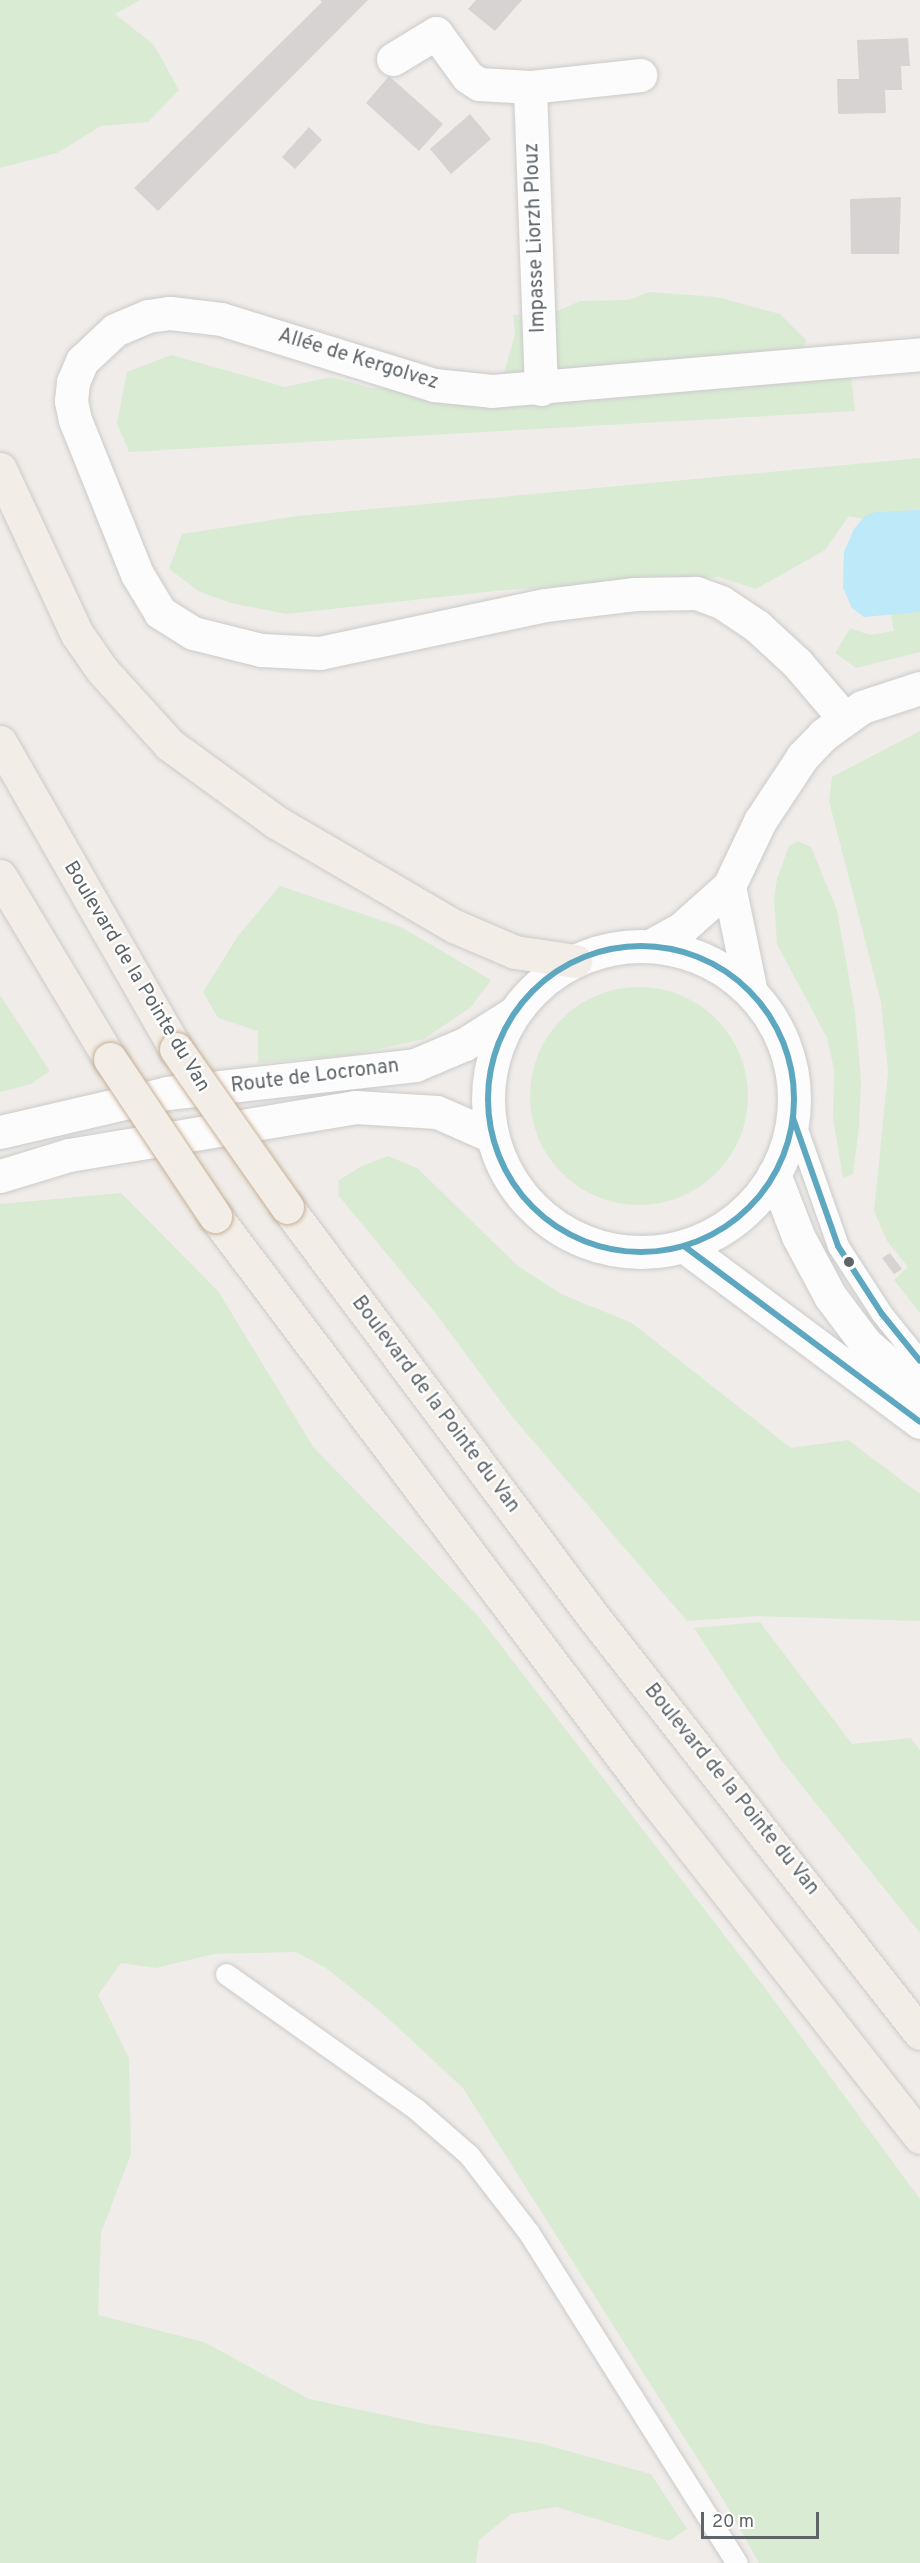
<!DOCTYPE html>
<meta charset="utf-8">
<style>
body{margin:0}
#map{position:relative;width:920px;height:2563px;overflow:hidden;background:#efece9;font-family:Overpass,sans-serif}
div>[style]{position:absolute}
[style*='--x']{left:calc(var(--x)*1px);top:calc(var(--y)*1px);width:calc(var(--w)*1px);rotate:calc(var(--a)*1deg)}
.green>*{inset:0;background:#daebd4}
.round{border-radius:50%}
.water>*{inset:0;background:#bee9f8}
.building>*{inset:0;background:#d6d3d2}
.roads{filter:drop-shadow(0 0 2px #cbcbcb) drop-shadow(0 0 2px #cbcbcb)}
.service>*{height:21px;margin:-10.5px;padding:0 10.5px;transform-origin:10.5px;border-radius:10.5px;background:#fdfcfc}
.minor>*{height:33px;margin:-16.5px;padding:0 16.5px;transform-origin:16.5px;border-radius:16.5px;background:#fdfcfc}
.secondary>*{height:33px;margin:-16.5px;padding:0 16.5px;transform-origin:16.5px;border-radius:16.5px;background:#fdfcfc}
.secondary>.ring{margin:-16.5px;padding:0;box-sizing:content-box;background:none;border:33px solid #fdfcfc;border-radius:50%}
.trunk>*{height:33px;margin:-16.5px;padding:0 16.5px;transform-origin:16.5px;border-radius:16.5px;background:#f2ede6}
.bridges{filter:drop-shadow(0 0 2px #c7b095) drop-shadow(0 0 2px #c7b095)}
.trunk-bridge>*{height:33px;margin:-16.5px;padding:0 16.5px;transform-origin:16.5px;border-radius:16.5px;background:#f2ede6}
.bus-1>*{height:6px;margin:-3px;padding:0 3px;transform-origin:3px;border-radius:3px;background:#5da8c0}
.bus-1>.ring{margin:-3px;padding:0;box-sizing:content-box;background:none;border:6px solid #5da8c0;border-radius:50%}
.dots>*{width:16px;height:16px;translate:-50% -50%;box-sizing:border-box;border:3px solid #fff;border-radius:50%}
span{translate:-50% -50%;white-space:nowrap;text-align:center;line-height:1.15;-webkit-text-stroke:4.5px #fff;paint-order:stroke}
.street-label{font-size:20px;color:#5e6468}
.scale{position:absolute;left:701px;top:2512px;width:118px;height:27px;box-sizing:border-box;border:3px solid #5e6468;border-top:0;padding-left:8px;font-size:18px;line-height:21px;white-space:nowrap;color:#5e6468;-webkit-text-stroke:4px #fff;paint-order:stroke}
</style>
<div id="map">
<div class="green">
<i style="clip-path:polygon(0 0,140px 0,115px 14px,154px 45px,179px 90px,148px 122px,101px 126px,57px 153px,0 168px)"></i>
<i style="clip-path:polygon(649px 292px,717px 297px,780px 314px,806px 340px,793px 382px,851px 377px,855px 411px,129px 452px,117px 423px,127px 372px,171px 355px,285px 387px,331px 377px,372px 388px,502px 381px,515px 334px,513px 315px,551px 314px,580px 301px,628px 300px)"></i>
<i style="clip-path:polygon(920px 458px,920px 515px,873px 521px,849px 516px,825px 550px,756px 589px,719px 577px,504px 590px,286px 614px,231px 603px,200px 592px,169px 569px,182px 534px,297px 516px)"></i>
<i style="clip-path:polygon(920px 590px,920px 652px,856px 668px,835px 653px,850px 628px,870px 635px,894px 631px,887px 593px)"></i>
<i style="clip-path:polygon(920px 731px,920px 1313px,894px 1280px,908px 1267px,887px 1241px,874px 1211px,888px 1072px,881px 1002px,829px 801px,832px 777px)"></i>
<i style="clip-path:polygon(798px 841px,811px 847px,837px 910px,855px 1012px,861px 1080px,859px 1127px,853px 1174px,843px 1178px,833px 1119px,834px 1069px,827px 1038px,777px 944px,774px 897px,777px 879px,789px 846px)"></i>
<i style="clip-path:polygon(280px 886px,401px 927px,491px 980px,471px 1007px,424px 1039px,352px 1055px,258px 1063px,258px 1031px,218px 1018px,203px 992px,238px 936px)"></i>
<i class="round" style="left:530px;top:987px;width:218px;height:218px"></i>
<i style="clip-path:polygon(0 995px,50px 1071px,31px 1084px,0 1092px)"></i>
<i style="clip-path:polygon(388px 1156px,417px 1168px,518px 1266px,561px 1294px,632px 1323px,791px 1448px,848px 1440px,920px 1494px,920px 1621px,757px 1616px,687px 1621px,510px 1414px,437px 1315px,339px 1196px,338px 1181px,360px 1167px)"></i>
<i style="clip-path:polygon(121px 1193px,218px 1291px,314px 1448px,479px 1617px,768px 1992px,920px 2199px,920px 2563px,759px 2563px,723px 2499px,463px 2088px,380px 2011px,326px 1968px,296px 1952px,214px 1954px,156px 1968px,121px 1963px,98px 1995px,129px 2058px,131px 2154px,101px 2233px,98px 2315px,204px 2342px,309px 2399px,426px 2424px,539px 2443px,651px 2474px,687px 2529px,669px 2541px,556px 2507px,511px 2514px,479px 2540px,476px 2563px,0 2563px,0 1204px)"></i>
<i style="clip-path:polygon(760px 1622px,852px 1744px,911px 1738px,920px 1750px,920px 1933px,782px 1761px,694px 1628px)"></i>
</div>
<div class="water">
<i style="clip-path:polygon(920px 510px,920px 612px,864px 617px,852px 608px,843px 588px,844px 552px,854px 529px,865px 516px,876px 512px)"></i>
</div>
<div class="building">
<i style="clip-path:polygon(320px 0,368px 0,158px 211px,134px 188px,322px 2px)"></i>
<i style="clip-path:polygon(476px 0,522px 0,495px 31px,468px 9px)"></i>
<i style="clip-path:polygon(908px 38px,910px 66px,901px 66px,902px 90px,885px 90px,886px 113px,838px 114px,837px 79px,859px 79px,857px 40px)"></i>
<i style="clip-path:polygon(389px 76px,443px 124px,419px 151px,366px 103px)"></i>
<i style="clip-path:polygon(470px 114px,491px 139px,451px 174px,430px 149px)"></i>
<i style="clip-path:polygon(309px 127px,322px 140px,295px 169px,282px 157px)"></i>
<i style="clip-path:polygon(901px 197px,899px 254px,851px 254px,850px 199px)"></i>
<i style="clip-path:polygon(890px 1253px,902px 1269px,894px 1274px,882px 1258px)"></i>
</div>
<div class="roads">
<div class="service">
<i style="--x:793;--y:1118;--w:136;--a:70.6"></i>
<i style="--x:838;--y:1246;--w:81;--a:57.1"></i>
<i style="--x:882;--y:1314;--w:60;--a:51"></i>
<i style="--x:226;--y:1974;--w:233;--a:35.4"></i>
<i style="--x:416;--y:2109;--w:70;--a:41"></i>
<i style="--x:469;--y:2155;--w:98;--a:52.4"></i>
<i style="--x:529;--y:2233;--w:390;--a:57.8"></i>
</div>
<div class="minor">
<i style="--x:393;--y:59;--w:50;--a:-31.2"></i>
<i style="--x:436;--y:33;--w:54;--a:54"></i>
<i style="--x:468;--y:77;--w:13;--a:32"></i>
<i style="--x:479;--y:84;--w:51;--a:3.4"></i>
<i style="--x:541;--y:389;--w:302;--a:-92.1"></i>
<i style="--x:530;--y:87;--w:111;--a:-6.2"></i>
<i style="--x:843;--y:717;--w:71;--a:-130.4"></i>
<i style="--x:797;--y:663;--w:54;--a:-137.2"></i>
<i style="--x:757;--y:626;--w:43;--a:-146.3"></i>
<i style="--x:721;--y:602;--w:27;--a:-160"></i>
<i style="--x:696;--y:593;--w:61;--a:179.1"></i>
<i style="--x:635;--y:594;--w:91;--a:173"></i>
<i style="--x:545;--y:605;--w:230;--a:168"></i>
<i style="--x:320;--y:653;--w:59;--a:-177.1"></i>
<i style="--x:261;--y:650;--w:70;--a:-166"></i>
<i style="--x:193;--y:633;--w:39;--a:-148"></i>
<i style="--x:160;--y:612;--w:44;--a:-121.2"></i>
<i style="--x:137;--y:574;--w:166;--a:-111.9"></i>
<i style="--x:75;--y:420;--w:19;--a:-102"></i>
<i style="--x:71;--y:401;--w:19;--a:-84"></i>
<i style="--x:73;--y:382;--w:23;--a:-67"></i>
<i style="--x:82;--y:361;--w:45;--a:-43.2"></i>
<i style="--x:115;--y:330;--w:36;--a:-23"></i>
<i style="--x:148;--y:316;--w:22;--a:-8"></i>
<i style="--x:170;--y:313;--w:51;--a:6.7"></i>
<i style="--x:221;--y:319;--w:223;--a:17.2"></i>
<i style="--x:434;--y:385;--w:58;--a:5.9"></i>
<i style="--x:492;--y:391;--w:430;--a:-4.9"></i>
<i style="--x:729;--y:886;--w:108;--a:78.3"></i>
<i style="--x:650;--y:946;--w:37;--a:-29"></i>
<i style="--x:682;--y:928;--w:63;--a:-41.8"></i>
<i style="--x:729;--y:886;--w:72;--a:-64.5"></i>
<i style="--x:760;--y:821;--w:78;--a:-56.5"></i>
<i style="--x:803;--y:756;--w:29;--a:-46"></i>
<i style="--x:823;--y:735;--w:48;--a:-35.7"></i>
<i style="--x:862;--y:707;--w:61;--a:-18.1"></i>
</div>
<div class="secondary">
<i class="ring" style="left:488px;top:946px;width:273px;height:273px"></i>
<i style="--x:0;--y:1132;--w:171;--a:-13.1"></i>
<i style="--x:167;--y:1093;--w:250;--a:-6.4"></i>
<i style="--x:415;--y:1065;--w:54;--a:-22.8"></i>
<i style="--x:465;--y:1044;--w:58;--a:-32.3"></i>
<i style="--x:774;--y:1174;--w:66;--a:68.8"></i>
<i style="--x:798;--y:1236;--w:68;--a:61.9"></i>
<i style="--x:830;--y:1296;--w:60;--a:53.1"></i>
<i style="--x:866;--y:1344;--w:70;--a:39.8"></i>
<i style="--x:0;--y:1176;--w:72;--a:-16.9"></i>
<i style="--x:69;--y:1155;--w:290;--a:-9.5"></i>
<i style="--x:355;--y:1107;--w:82;--a:3.5"></i>
<i style="--x:437;--y:1112;--w:60;--a:23.6"></i>
<i style="--x:684;--y:1246;--w:294;--a:36.7"></i>
</div>
<div class="trunk">
<i style="--x:0;--y:469;--w:182;--a:65"></i>
<i style="--x:77;--y:634;--w:44;--a:55.2"></i>
<i style="--x:102;--y:670;--w:101;--a:47.8"></i>
<i style="--x:170;--y:745;--w:131;--a:36"></i>
<i style="--x:276;--y:822;--w:206;--a:30.3"></i>
<i style="--x:454;--y:926;--w:66;--a:23.1"></i>
<i style="--x:515;--y:952;--w:61;--a:8.5"></i>
<i style="--x:0;--y:742;--w:354;--a:60.2"></i>
<i style="--x:0;--y:876;--w:214;--a:59"></i>
<i style="--x:287;--y:1207;--w:514;--a:53.22"></i>
<i style="--x:595;--y:1619;--w:526;--a:51.87"></i>
<i style="--x:215;--y:1216;--w:725;--a:53.02"></i>
<i style="--x:651;--y:1795;--w:435;--a:51.8"></i>
</div>
</div>
<div class="bridges">
<div class="trunk-bridge">
<i style="--x:176;--y:1049;--w:193;--a:54.9"></i>
<i style="--x:110;--y:1059;--w:189;--a:56.2"></i>
</div>
</div>
<div class="bus-1">
<i class="ring" style="left:488px;top:946px;width:300px;height:300px"></i>
<i style="--x:793;--y:1118;--w:136;--a:70.6"></i>
<i style="--x:838;--y:1246;--w:81;--a:57.1"></i>
<i style="--x:882;--y:1314;--w:60;--a:51"></i>
<i style="--x:684;--y:1246;--w:294;--a:36.7"></i>
</div>
<div class="dots">
<i style="left:849px;top:1262px;background:#5e6468"></i>
</div>
<div class="street-label">
<span style="left:536px;top:238px;rotate:-92deg">Impasse Liorzh Plouz</span>
<span style="left:358px;top:360px;rotate:17deg">Allée de Kergolvez</span>
<span style="left:136px;top:977px;rotate:59deg">Boulevard de la Pointe du Van</span>
<span style="left:315px;top:1077px;rotate:-7deg">Route de Locronan</span>
<span style="left:435px;top:1405px;rotate:53deg">Boulevard de la Pointe du Van</span>
<span style="left:731px;top:1790px;rotate:51deg">Boulevard de la Pointe du Van</span>
</div>
<div class="scale">20 m</div>
</div>
